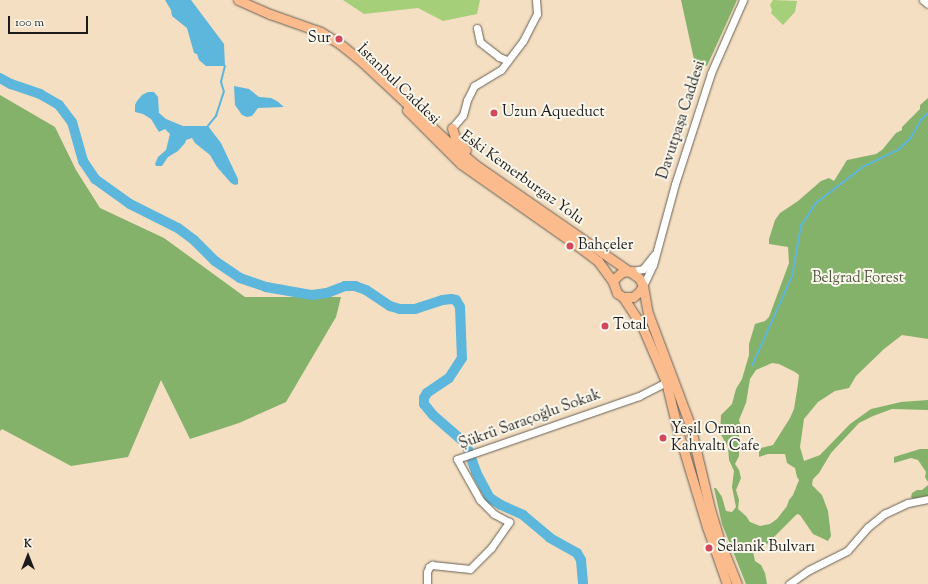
<!DOCTYPE html>
<meta charset="utf-8">
<style>
body{margin:0}
#map{position:relative;width:928px;height:584px;overflow:hidden;background:#f4dfc2;font-family:"Sorts Mill Goudy",serif}
div>[style]{position:absolute}
[style*='--x']{left:calc(var(--x)*1px);top:calc(var(--y)*1px);width:calc(var(--w)*1px);rotate:calc(var(--a)*1deg)}
.green>*{inset:0;background:#a6cf7a}
.forest>*{inset:0;background:#84b26a}
.water>*{inset:0;background:#5db6db}
.stream>*{height:1.5px;margin:-0.75px;padding:0 0.75px;transform-origin:0.75px;border-radius:0.75px;background:#5db6db}
.river>*{height:10px;margin:-5px;padding:0 5px;transform-origin:5px;border-radius:5px;background:#5db6db}
.roads{filter:drop-shadow(0 0 1px #686056) drop-shadow(0 0 1px #686056)}
.minor>*{height:7px;margin:-3.5px;padding:0 3.5px;transform-origin:3.5px;border-radius:3.5px;background:#fff}
.major>*{height:9px;margin:-4.5px;padding:0 4.5px;transform-origin:4.5px;border-radius:4.5px;background:#fbbb8c}
.dots>*{width:11px;height:11px;translate:-50% -50%;box-sizing:border-box;border:2px solid #fbf7ec;border-radius:50%}
span{translate:-50% -50%;white-space:nowrap;text-align:center;line-height:1.15;-webkit-text-stroke:4px #fbf7ec;paint-order:stroke}
.poi-label{font-size:15px;color:#1c1c1c}
.right{translate:-100% -50%;text-align:right}
.left{translate:0 -50%;text-align:left}
.street-label{font-size:15px;color:#1c1c1c}
.park-label{font-size:15px;color:#4c5b3d}
.north{position:absolute;left:8px;top:536px;width:40px;height:40px;-webkit-text-stroke:3px #fbf7ec;paint-order:stroke;rotate:0deg;font-size:11px;font-weight:700;line-height:16px;text-align:center;color:#1c1c1c}
.north::after{content:'';display:block;margin:auto;width:14px;height:18px;background:#1c1c1c;clip-path:polygon(50% 0,100% 100%,50% 72%,0 100%)}
.scale{position:absolute;left:8px;top:16px;width:80px;height:18px;box-sizing:border-box;border:2px solid #1c1c1c;border-top:0;padding-left:5px;font-size:12px;line-height:14px;white-space:nowrap;color:#1c1c1c;-webkit-text-stroke:3px #fbf7ec;paint-order:stroke}
</style>
<div id="map">
<div class="green">
<i style="clip-path:polygon(343px 0,480px 0,477px 14px,443px 21px,418px 8px,364px 14px)"></i>
<i style="clip-path:polygon(773px 0,797px 1px,795px 12px,783px 25px,771px 13px,772px 10px,770px 5px)"></i>
</div>
<div class="forest">
<i style="clip-path:polygon(681px 0,737px 0,707px 66px,695px 64px)"></i>
<i style="clip-path:polygon(0 95px,55px 127px,76px 170px,100px 208px,164px 238px,245px 297px,341px 297px,336px 317px,286px 402px,239px 423px,190px 439px,161px 380px,128px 457px,71px 466px,2px 429px,0 431px)"></i>
<i style="clip-path:polygon(evenodd,928px 98px,928px 339px,902px 335px,884px 349px,856px 376px,849px 388px,835px 391px,818px 402px,804px 419px,800px 447px,804px 461px,820px 455px,850px 424px,871px 409px,901px 402px,928px 400px,928px 410px,892px 409px,873px 416px,859px 423px,831px 453px,819px 473px,813px 479px,812px 485px,822px 495px,828px 511px,831px 536px,828px 541px,813px 534px,800px 515px,797px 514px,766px 545px,755px 539px,753px 539px,751px 543px,755px 561px,761px 565px,765px 573px,767px 584px,746px 584px,722px 524px,714px 488px,716px 488px,722px 497px,726px 511px,732px 512px,736px 507px,732px 487px,734px 471px,729px 460px,728px 447px,720px 433px,721px 415px,732px 404px,736px 389px,742px 379px,749px 355px,749px 344px,755px 324px,765px 321px,769px 317px,789px 263px,788px 247px,769px 244px,769px 239px,775px 220px,780px 213px,798px 201px,821px 181px,829px 178px,834px 181px,847px 160px,876px 154px,882px 150px,896px 133px,902px 130px,902px 127px,920px 109px,920px 105px,928px 98px,772px 363px,779px 364px,795px 372px,799px 375px,798px 384px,794px 409px,790px 418px,773px 445px,761px 448px,759px 451px,759px 457px,768px 454px,785px 454px,787px 463px,795px 468px,797px 477px,799px 480px,793px 495px,789px 500px,787px 506px,777px 519px,770px 524px,760px 526px,750px 522px,746px 516px,738px 509px,739px 500px,736px 490px,741px 478px,739px 470px,735px 464px,739px 456px,739px 433px,742px 429px,739px 420px,746px 403px,750px 379px,756px 370px,772px 363px)"></i>
<i style="clip-path:polygon(920px 449px,928px 449px,928px 482px,925px 477px,926px 472px,918px 460px,911px 458px,894px 463px,894px 457px)"></i>
<i style="clip-path:polygon(928px 485px,928px 499px,926px 496px,913px 499px,911px 497px,912px 493px,917px 490px,922px 490px)"></i>
</div>
<div class="water">
<i style="clip-path:polygon(165px 0,191px 0,224px 44px,225px 66px,206px 66px,199px 60px,197px 54px,194px 53px,187px 28px,172px 16px,171px 10px)"></i>
<i style="clip-path:polygon(234px 86px,249px 89px,259px 97px,271px 98px,277px 101px,284px 107px,258px 108px,252px 116px,247px 117px,242px 115px,235px 105px)"></i>
<i style="clip-path:polygon(148px 92px,154px 92px,158px 97px,159px 113px,166px 119px,183px 126px,208px 126px,221px 143px,238px 179px,238px 184px,235px 185px,231px 183px,217px 167px,210px 155px,195px 143px,192px 138px,186px 140px,185px 143px,178px 151px,168px 157px,162px 166px,156px 166px,155px 164px,158px 157px,166px 150px,170px 134px,165px 129px,159px 132px,151px 119px,143px 114px,135px 112px,135px 105px,137px 101px,142px 95px)"></i>
</div>
<div class="stream">
<i style="--x:208;--y:126;--w:13;--a:-51"></i>
<i style="--x:216;--y:116;--w:25;--a:-72"></i>
<i style="--x:224;--y:92;--w:10;--a:-107"></i>
<i style="--x:221;--y:82;--w:16;--a:-76"></i>
<i style="--x:752;--y:366;--w:98;--a:-66"></i>
<i style="--x:792;--y:276;--w:51;--a:-79.8"></i>
<i style="--x:801;--y:226;--w:27;--a:-57"></i>
<i style="--x:816;--y:203;--w:59;--a:-37.5"></i>
<i style="--x:863;--y:167;--w:39;--a:-26"></i>
<i style="--x:898;--y:150;--w:16;--a:-43"></i>
<i style="--x:910;--y:139;--w:22;--a:-60"></i>
<i style="--x:921;--y:120;--w:10;--a:-45"></i>
</div>
<div class="river">
<i style="--x:0;--y:78;--w:13;--a:29"></i>
<i style="--x:11;--y:84;--w:31;--a:19"></i>
<i style="--x:40;--y:94;--w:22;--a:30"></i>
<i style="--x:59;--y:105;--w:21;--a:53"></i>
<i style="--x:72;--y:122;--w:41;--a:74.2"></i>
<i style="--x:83;--y:161;--w:22;--a:56"></i>
<i style="--x:95;--y:179;--w:43;--a:35.5"></i>
<i style="--x:130;--y:204;--w:54;--a:26.6"></i>
<i style="--x:178;--y:228;--w:20;--a:37"></i>
<i style="--x:194;--y:240;--w:30;--a:45"></i>
<i style="--x:215;--y:261;--w:30;--a:34"></i>
<i style="--x:240;--y:278;--w:28;--a:19"></i>
<i style="--x:266;--y:287;--w:47;--a:9.9"></i>
<i style="--x:312;--y:295;--w:15;--a:-8"></i>
<i style="--x:327;--y:293;--w:19;--a:-21"></i>
<i style="--x:345;--y:286;--w:10;--a:0"></i>
<i style="--x:355;--y:286;--w:12;--a:20"></i>
<i style="--x:366;--y:290;--w:29;--a:34"></i>
<i style="--x:390;--y:306;--w:10;--a:17"></i>
<i style="--x:400;--y:309;--w:15;--a:0"></i>
<i style="--x:415;--y:309;--w:29;--a:-18"></i>
<i style="--x:443;--y:300;--w:8;--a:-7"></i>
<i style="--x:451;--y:299;--w:5;--a:11"></i>
<i style="--x:456;--y:300;--w:8;--a:60"></i>
<i style="--x:460;--y:307;--w:51;--a:87.8"></i>
<i style="--x:462;--y:358;--w:24;--a:123"></i>
<i style="--x:449;--y:378;--w:27;--a:146"></i>
<i style="--x:427;--y:393;--w:6;--a:121"></i>
<i style="--x:424;--y:398;--w:6;--a:90"></i>
<i style="--x:424;--y:404;--w:14;--a:51"></i>
<i style="--x:433;--y:415;--w:44;--a:41.3"></i>
<i style="--x:466;--y:444;--w:30;--a:70"></i>
<i style="--x:476;--y:472;--w:30;--a:62"></i>
<i style="--x:490;--y:498;--w:13;--a:32"></i>
<i style="--x:501;--y:505;--w:24;--a:24"></i>
<i style="--x:523;--y:515;--w:35;--a:40"></i>
<i style="--x:550;--y:538;--w:31;--a:29"></i>
<i style="--x:577;--y:553;--w:8;--a:60"></i>
<i style="--x:581;--y:560;--w:24;--a:85"></i>
</div>
<div class="roads">
<div class="minor">
<i style="--x:923;--y:0;--w:6;--a:39"></i>
<i style="--x:477;--y:28;--w:14;--a:78"></i>
<i style="--x:480;--y:42;--w:24;--a:38"></i>
<i style="--x:499;--y:57;--w:9;--a:21"></i>
<i style="--x:452;--y:128;--w:17;--a:-50"></i>
<i style="--x:463;--y:115;--w:16;--a:-75"></i>
<i style="--x:467;--y:100;--w:16;--a:-63"></i>
<i style="--x:474;--y:86;--w:31;--a:-31"></i>
<i style="--x:501;--y:70;--w:36;--a:-53"></i>
<i style="--x:523;--y:41;--w:30;--a:-63"></i>
<i style="--x:537;--y:14;--w:14;--a:-94"></i>
<i style="--x:632;--y:271;--w:11;--a:-10"></i>
<i style="--x:643;--y:269;--w:18;--a:-52"></i>
<i style="--x:643;--y:286;--w:23;--a:-65"></i>
<i style="--x:653;--y:265;--w:84;--a:-74.8"></i>
<i style="--x:675;--y:184;--w:117;--a:-72"></i>
<i style="--x:711;--y:73;--w:80;--a:-66.3"></i>
<i style="--x:427;--y:584;--w:12;--a:-90"></i>
<i style="--x:427;--y:572;--w:5;--a:-68"></i>
<i style="--x:429;--y:567;--w:4;--a:-34"></i>
<i style="--x:432;--y:565;--w:38;--a:6"></i>
<i style="--x:470;--y:569;--w:30;--a:-45"></i>
<i style="--x:491;--y:548;--w:32;--a:-55"></i>
<i style="--x:509;--y:522;--w:17;--a:-152"></i>
<i style="--x:494;--y:514;--w:20;--a:-135"></i>
<i style="--x:480;--y:500;--w:47;--a:-119.3"></i>
<i style="--x:457;--y:459;--w:193;--a:-19.1"></i>
<i style="--x:639;--y:396;--w:30;--a:-27"></i>
<i style="--x:789;--y:584;--w:24;--a:-35"></i>
<i style="--x:809;--y:570;--w:42;--a:-26.6"></i>
<i style="--x:847;--y:551;--w:32;--a:-49"></i>
<i style="--x:868;--y:527;--w:21;--a:-39"></i>
<i style="--x:884;--y:514;--w:26;--a:-25"></i>
<i style="--x:908;--y:503;--w:20;--a:-11"></i>
</div>
<div class="major">
<i style="--x:238;--y:0;--w:35;--a:24"></i>
<i style="--x:270;--y:14;--w:54;--a:19.4"></i>
<i style="--x:321;--y:32;--w:22;--a:32"></i>
<i style="--x:340;--y:44;--w:26;--a:39"></i>
<i style="--x:360;--y:60;--w:119;--a:43"></i>
<i style="--x:447;--y:141;--w:39;--a:40"></i>
<i style="--x:477;--y:166;--w:197;--a:34.7"></i>
<i style="--x:639;--y:278;--w:9;--a:63"></i>
<i style="--x:643;--y:286;--w:27;--a:80"></i>
<i style="--x:648;--y:313;--w:120;--a:69.4"></i>
<i style="--x:690;--y:425;--w:86;--a:76.6"></i>
<i style="--x:710;--y:509;--w:34;--a:73"></i>
<i style="--x:720;--y:542;--w:45;--a:68"></i>
<i style="--x:407;--y:110;--w:76;--a:45"></i>
<i style="--x:461;--y:164;--w:148;--a:35.1"></i>
<i style="--x:582;--y:249;--w:20;--a:37"></i>
<i style="--x:598;--y:261;--w:26;--a:54"></i>
<i style="--x:452;--y:128;--w:13;--a:72"></i>
<i style="--x:456;--y:140;--w:14;--a:45"></i>
<i style="--x:632;--y:271;--w:10;--a:174"></i>
<i style="--x:622;--y:272;--w:9;--a:139"></i>
<i style="--x:615;--y:278;--w:4;--a:117"></i>
<i style="--x:613;--y:282;--w:12;--a:70"></i>
<i style="--x:617;--y:293;--w:7;--a:34"></i>
<i style="--x:623;--y:297;--w:10;--a:0"></i>
<i style="--x:633;--y:297;--w:8;--a:-40"></i>
<i style="--x:639;--y:292;--w:7;--a:-56"></i>
<i style="--x:623;--y:297;--w:35;--a:57"></i>
<i style="--x:642;--y:326;--w:61;--a:66.8"></i>
<i style="--x:666;--y:382;--w:50;--a:76.2"></i>
<i style="--x:678;--y:431;--w:100;--a:73.2"></i>
<i style="--x:707;--y:527;--w:60;--a:70.7"></i>
</div>
</div>
<div class="dots">
<i style="left:339px;top:39px;background:#d1495b"></i>
<i style="left:494px;top:113px;background:#d1495b"></i>
<i style="left:570px;top:246px;background:#d1495b"></i>
<i style="left:605px;top:326px;background:#d1495b"></i>
<i style="left:663px;top:438px;background:#d1495b"></i>
<i style="left:709px;top:548px;background:#d1495b"></i>
</div>
<div class="poi-label">
<span class="right" style="left:331px;top:39px">Sur</span>
<span class="left" style="left:502px;top:113px">Uzun Aqueduct</span>
<span class="left" style="left:578px;top:246px">Bahçeler</span>
<span class="left" style="left:613px;top:326px">Total</span>
<span class="left" style="left:671px;top:438px">Yeşil Orman<br>Kahvaltı Cafe</span>
<span class="left" style="left:717px;top:548px">Selanik Bulvarı</span>
</div>
<div class="street-label">
<span style="left:398px;top:85px;rotate:44deg">İstanbul Caddesi</span>
<span style="left:682px;top:120px;rotate:-72deg">Davutpaşa Caddesi</span>
<span style="left:522px;top:178px;rotate:36deg">Eski Kemerburgaz Yolu</span>
<span style="left:530px;top:420px;rotate:-20deg">Şükrü Saraçoğlu Sokak</span>
</div>
<div class="park-label">
<span style="left:858px;top:279px">Belgrad Forest</span>
</div>
<div class="north">K</div>
<div class="scale">100 m</div>
</div>
